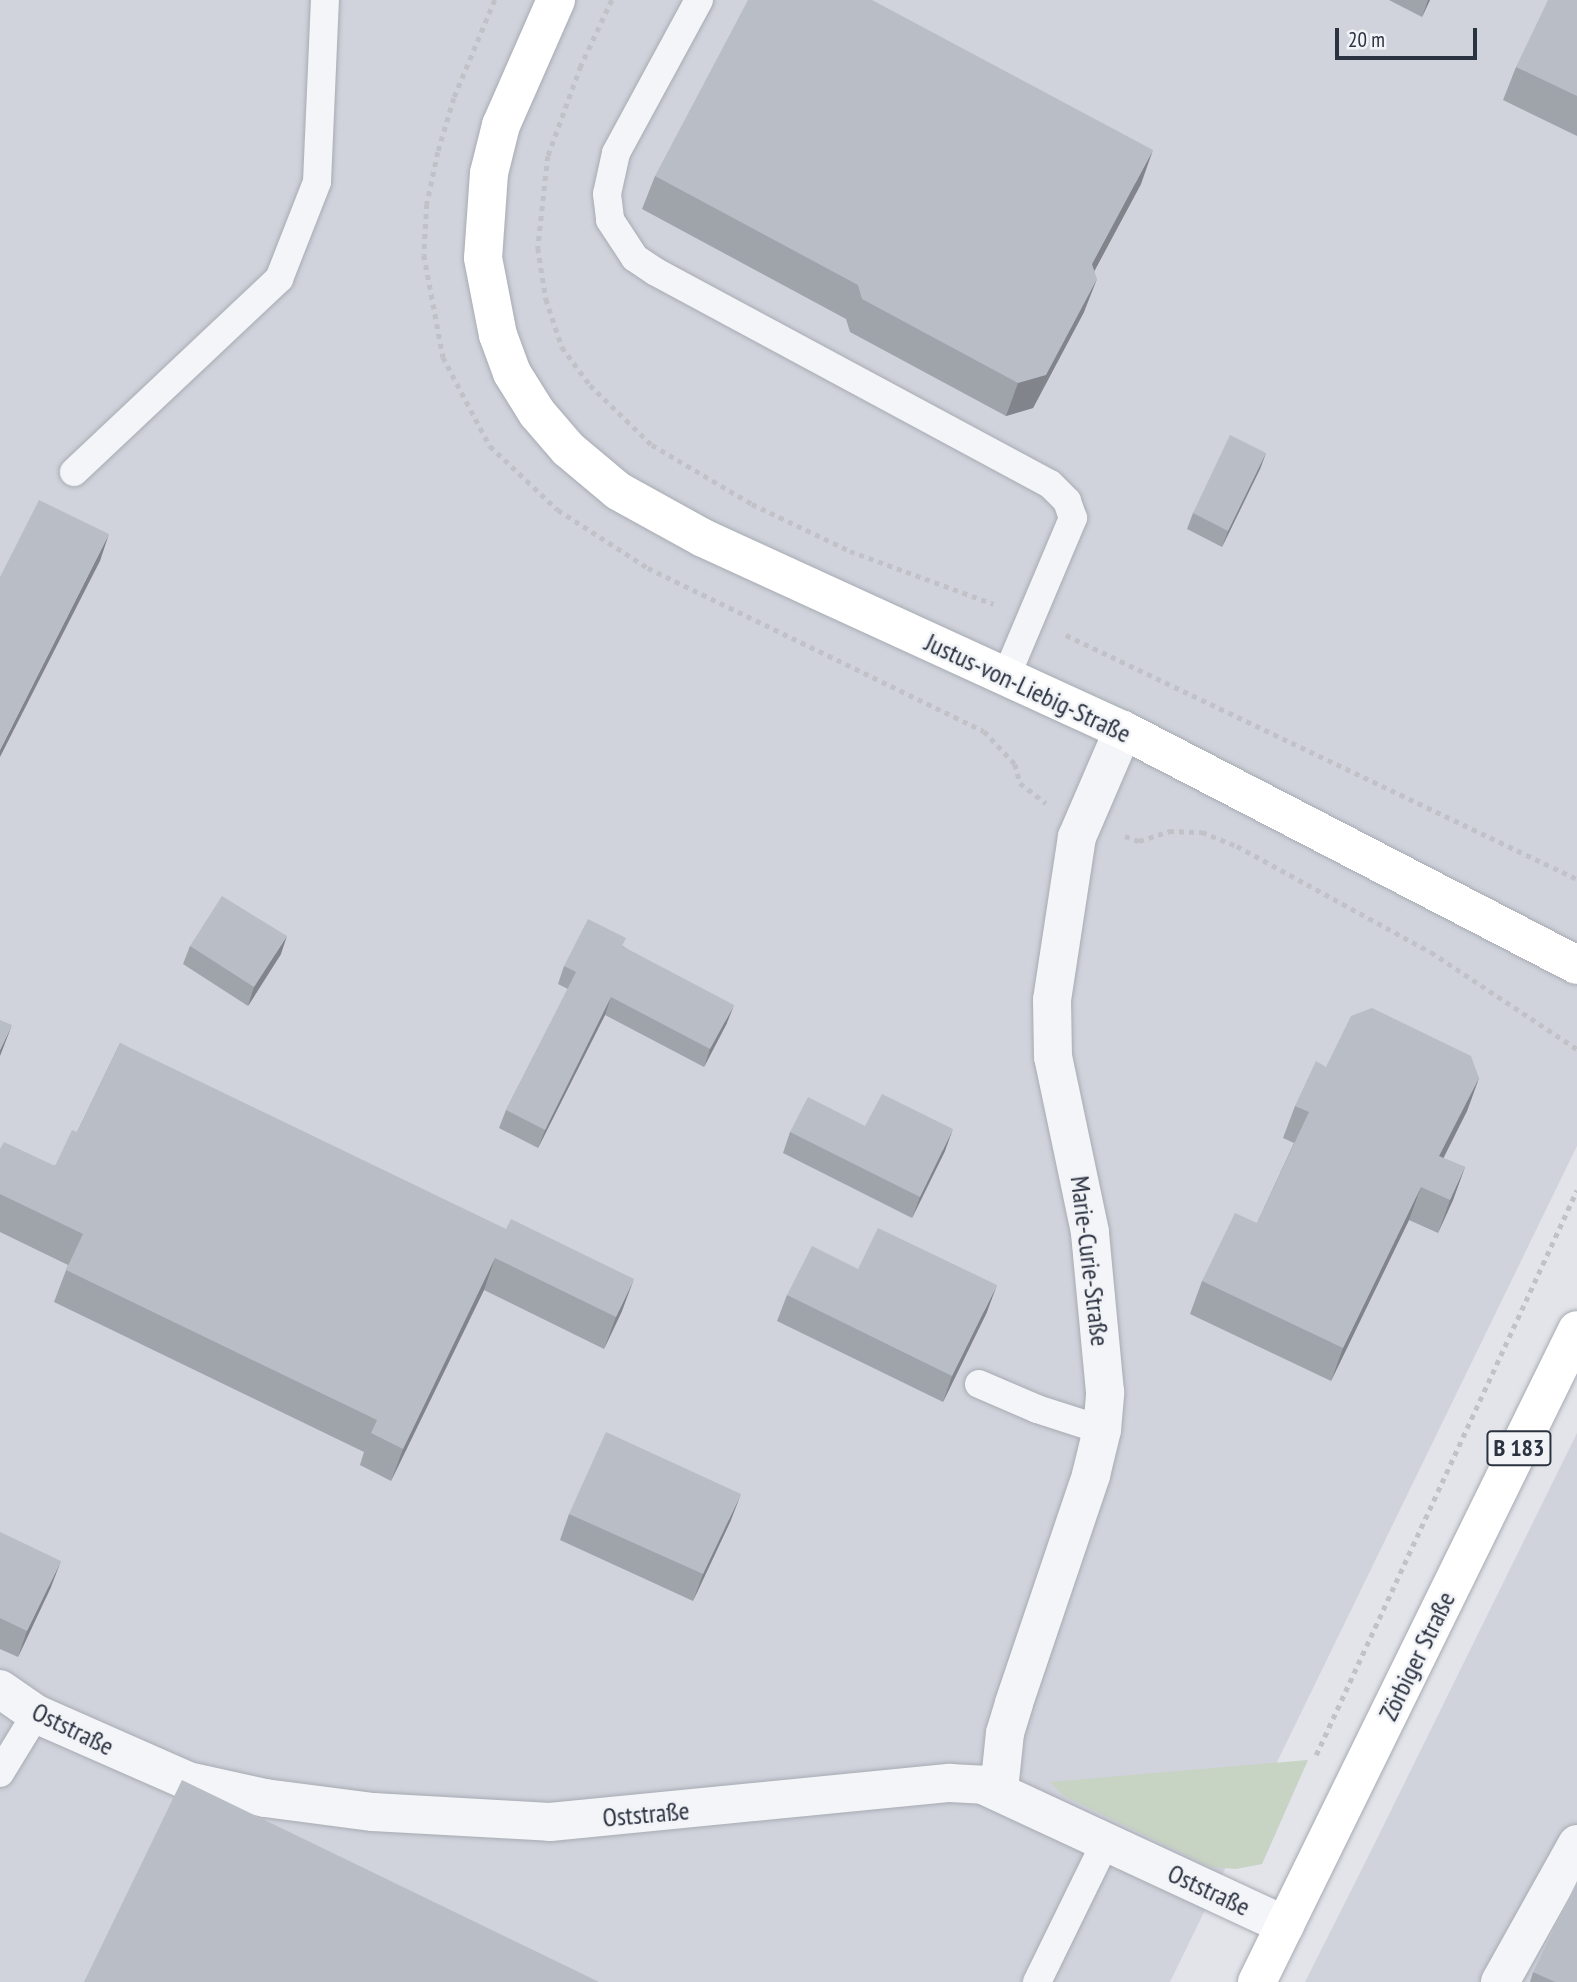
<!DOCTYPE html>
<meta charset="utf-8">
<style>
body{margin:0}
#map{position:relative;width:1577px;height:1982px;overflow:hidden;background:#e2e4e9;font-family:"PT Sans Narrow",sans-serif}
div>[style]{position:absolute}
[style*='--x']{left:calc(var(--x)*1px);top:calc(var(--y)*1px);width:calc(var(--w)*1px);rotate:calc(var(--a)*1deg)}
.built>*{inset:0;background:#d0d3db}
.green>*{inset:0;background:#c7d3c3}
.path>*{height:4.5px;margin-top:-2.25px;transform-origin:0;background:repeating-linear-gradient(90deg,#c0c2c8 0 5px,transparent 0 10px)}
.roads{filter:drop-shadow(0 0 2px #a7abb3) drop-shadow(0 0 2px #a7abb3)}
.lane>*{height:28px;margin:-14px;padding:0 14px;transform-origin:14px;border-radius:14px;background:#f4f5f8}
.street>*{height:38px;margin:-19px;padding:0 19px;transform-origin:19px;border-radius:19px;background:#f4f5f8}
.secondary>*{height:38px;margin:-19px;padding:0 19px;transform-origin:19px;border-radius:19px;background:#fff}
.primary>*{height:38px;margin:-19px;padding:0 19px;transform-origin:19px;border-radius:19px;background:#fff}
.wall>*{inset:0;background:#9fa3aa}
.shaded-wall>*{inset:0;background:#82848b}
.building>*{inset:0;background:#b9bdc6}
span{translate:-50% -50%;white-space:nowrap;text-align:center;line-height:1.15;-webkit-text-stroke:5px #f1f3f7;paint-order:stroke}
.shield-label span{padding:2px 5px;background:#f1f3f7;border:2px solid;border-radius:5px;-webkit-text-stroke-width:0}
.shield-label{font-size:24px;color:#2b3240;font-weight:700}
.street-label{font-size:26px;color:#2b3240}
.scale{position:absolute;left:1335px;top:28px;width:142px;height:32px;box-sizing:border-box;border:4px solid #2b3240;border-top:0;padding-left:9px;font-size:21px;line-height:24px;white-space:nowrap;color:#2b3240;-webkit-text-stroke:5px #f1f3f7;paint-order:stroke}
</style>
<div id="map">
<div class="built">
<i style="clip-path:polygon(0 0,1577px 0,1577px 1146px,1170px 1982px,0 1982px)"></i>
<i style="clip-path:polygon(1577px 1433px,1577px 1982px,1305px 1982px,1371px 1851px)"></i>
</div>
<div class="green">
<i style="clip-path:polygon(1308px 1760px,1262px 1864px,1236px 1869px,1211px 1867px,1064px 1796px,1050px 1782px)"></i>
</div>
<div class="path">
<i style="--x:495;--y:0;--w:106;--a:112.7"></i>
<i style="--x:454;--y:98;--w:56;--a:106.5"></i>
<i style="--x:438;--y:152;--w:53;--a:101.9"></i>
<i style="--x:427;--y:204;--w:51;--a:93.4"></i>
<i style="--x:424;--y:255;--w:104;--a:79.4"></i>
<i style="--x:443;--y:357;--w:101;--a:62.2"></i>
<i style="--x:490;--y:446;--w:93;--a:43.3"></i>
<i style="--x:558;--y:510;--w:107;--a:32.8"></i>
<i style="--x:648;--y:568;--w:373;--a:25.9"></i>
<i style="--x:984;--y:731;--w:45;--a:46.8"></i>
<i style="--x:1015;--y:764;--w:20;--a:75"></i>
<i style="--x:1020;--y:783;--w:33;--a:38"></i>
<i style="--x:612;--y:0;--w:73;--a:115.2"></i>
<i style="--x:581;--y:66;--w:96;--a:110.1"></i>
<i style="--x:548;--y:156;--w:93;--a:96.2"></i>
<i style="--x:538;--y:248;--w:52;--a:81.1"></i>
<i style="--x:546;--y:299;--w:51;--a:71.6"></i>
<i style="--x:562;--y:347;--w:47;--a:53.6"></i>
<i style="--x:590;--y:385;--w:86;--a:44.1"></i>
<i style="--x:652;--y:445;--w:116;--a:30.5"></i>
<i style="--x:752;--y:504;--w:109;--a:25.6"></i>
<i style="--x:850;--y:551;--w:153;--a:20.2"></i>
<i style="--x:1066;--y:635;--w:566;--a:25.52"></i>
<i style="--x:1125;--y:836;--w:15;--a:20"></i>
<i style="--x:1139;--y:841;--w:32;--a:-18"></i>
<i style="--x:1169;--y:831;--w:33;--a:2"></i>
<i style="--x:1202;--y:832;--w:38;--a:22"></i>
<i style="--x:1237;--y:846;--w:221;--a:28.7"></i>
<i style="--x:1431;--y:952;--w:175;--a:33.6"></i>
<i style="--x:1316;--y:1755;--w:622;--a:-65.21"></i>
</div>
<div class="roads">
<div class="lane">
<i style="--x:699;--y:0;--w:174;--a:118.5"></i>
<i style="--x:616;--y:153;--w:42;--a:102.4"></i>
<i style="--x:607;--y:194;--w:26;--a:83"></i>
<i style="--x:610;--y:220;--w:45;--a:56.7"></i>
<i style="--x:635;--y:258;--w:25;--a:34"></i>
<i style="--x:656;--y:272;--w:447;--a:28.3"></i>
<i style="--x:1050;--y:484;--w:24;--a:45"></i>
<i style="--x:1067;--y:501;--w:18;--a:71"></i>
<i style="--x:1073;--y:518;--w:169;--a:112.9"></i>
<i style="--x:74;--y:472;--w:282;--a:-43.3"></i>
<i style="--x:279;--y:279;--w:104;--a:-68.6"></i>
<i style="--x:317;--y:182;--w:182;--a:-87.5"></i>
<i style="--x:979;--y:1384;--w:63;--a:23.3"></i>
<i style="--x:1037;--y:1409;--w:68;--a:17.9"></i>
<i style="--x:0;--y:1773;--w:69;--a:-58.6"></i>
<i style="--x:1037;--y:1982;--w:157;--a:-63.9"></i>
</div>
<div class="street">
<i style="--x:0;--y:1689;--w:44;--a:34.8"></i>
<i style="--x:36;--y:1714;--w:166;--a:23.8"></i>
<i style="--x:188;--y:1781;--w:79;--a:12.4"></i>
<i style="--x:265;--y:1798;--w:109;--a:7.4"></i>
<i style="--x:373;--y:1812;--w:177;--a:3.2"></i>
<i style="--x:550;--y:1822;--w:402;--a:-5.6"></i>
<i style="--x:950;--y:1783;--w:33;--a:3"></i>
<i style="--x:983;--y:1785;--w:333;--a:24.9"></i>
<i style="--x:999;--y:1790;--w:57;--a:-84"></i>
<i style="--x:1005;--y:1733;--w:31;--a:-73"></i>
<i style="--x:1014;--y:1703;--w:241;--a:-71.3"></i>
<i style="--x:1091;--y:1475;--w:46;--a:-76.3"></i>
<i style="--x:1102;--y:1430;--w:38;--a:-85"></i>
<i style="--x:1105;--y:1392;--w:161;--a:-95.4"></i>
<i style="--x:1090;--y:1232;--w:179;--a:-101.9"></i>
<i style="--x:1053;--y:1057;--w:57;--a:-91"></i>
<i style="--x:1052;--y:1000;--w:165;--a:-81.3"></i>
<i style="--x:1077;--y:837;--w:116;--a:-66.7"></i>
<i style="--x:1500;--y:1982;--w:158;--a:-60.8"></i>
</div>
<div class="secondary">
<i style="--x:556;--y:0;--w:137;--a:113.7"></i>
<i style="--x:501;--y:125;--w:49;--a:104"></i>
<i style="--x:489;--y:173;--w:85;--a:94"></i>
<i style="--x:483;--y:258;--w:78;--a:79"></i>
<i style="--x:498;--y:335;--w:40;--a:69.8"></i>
<i style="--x:512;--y:373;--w:47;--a:58"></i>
<i style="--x:537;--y:413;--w:48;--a:49.3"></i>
<i style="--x:568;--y:449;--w:65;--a:40"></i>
<i style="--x:618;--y:491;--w:97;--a:28.9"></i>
<i style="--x:703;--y:538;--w:462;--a:24.6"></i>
<i style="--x:1123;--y:730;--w:511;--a:27.37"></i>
</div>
<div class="primary">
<i style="--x:1257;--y:1982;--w:726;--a:-63.86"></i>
</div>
</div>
<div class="wall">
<i style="clip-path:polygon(1389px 0,1430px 0,1422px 17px)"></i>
<i style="clip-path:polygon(1577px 0,1577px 136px,1503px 100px,1516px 67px)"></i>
<i style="clip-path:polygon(655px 176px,1141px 184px,1094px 271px,1084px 312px,1033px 408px,1006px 416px,850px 332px,846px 319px,642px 209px)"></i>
<i style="clip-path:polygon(1266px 453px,1260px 469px,1222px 547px,1187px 529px,1193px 513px)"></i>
<i style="clip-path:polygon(190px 946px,281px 954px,248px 1006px,183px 964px)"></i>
<i style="clip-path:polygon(623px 946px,727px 1023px,704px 1067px,605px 1015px,538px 1148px,499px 1128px,506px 1110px,568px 989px,558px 984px,564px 966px)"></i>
<i style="clip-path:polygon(120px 1043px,622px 1311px,604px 1349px,484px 1290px,391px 1481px,360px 1465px,364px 1452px,54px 1302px,68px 1265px,0 1232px,0 1149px,55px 1166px,77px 1132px)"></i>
<i style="clip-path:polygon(1326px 1067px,1479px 1078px,1467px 1111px,1443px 1158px,1465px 1167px,1453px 1200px,1438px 1233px,1409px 1220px,1331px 1381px,1190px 1314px,1202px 1281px,1257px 1223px,1294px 1143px,1283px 1138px,1295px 1106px)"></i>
<i style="clip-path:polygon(865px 1126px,945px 1151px,912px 1218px,783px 1153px,790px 1132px)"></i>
<i style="clip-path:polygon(858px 1269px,987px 1312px,943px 1402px,777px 1321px,787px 1295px)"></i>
<i style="clip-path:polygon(569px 1514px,731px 1520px,693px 1601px,560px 1540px)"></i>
<i style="clip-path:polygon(0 1532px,51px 1587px,18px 1657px,0 1649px)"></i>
<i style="clip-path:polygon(1533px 1972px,1577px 1982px,1530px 1982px)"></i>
</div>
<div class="shaded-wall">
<i style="clip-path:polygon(1428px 0,1430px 0,1422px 17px)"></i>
<i style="clip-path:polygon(1153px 150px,1141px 184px,1080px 298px,1092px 264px)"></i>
<i style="clip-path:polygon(1097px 279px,1084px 312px,1033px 408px,1006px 416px,1018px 383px)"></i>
<i style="clip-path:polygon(1266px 453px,1260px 469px,1222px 547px,1228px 531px)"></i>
<i style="clip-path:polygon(109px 534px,100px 561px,0 757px,0 750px)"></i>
<i style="clip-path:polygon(287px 936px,281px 954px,248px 1006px,254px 987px)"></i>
<i style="clip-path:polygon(611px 997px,605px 1015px,538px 1148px,545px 1130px)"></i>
<i style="clip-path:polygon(734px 1005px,727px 1023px,704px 1067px,710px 1049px)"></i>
<i style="clip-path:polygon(12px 1025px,2px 1051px,0 1056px,0 1050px)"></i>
<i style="clip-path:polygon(1479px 1078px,1467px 1111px,1428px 1189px,1439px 1156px)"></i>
<i style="clip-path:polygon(953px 1129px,945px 1151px,912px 1218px,920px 1197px)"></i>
<i style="clip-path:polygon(1465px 1167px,1453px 1200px,1438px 1233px,1450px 1200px)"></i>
<i style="clip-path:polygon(1421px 1187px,1409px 1220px,1331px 1381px,1343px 1348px)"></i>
<i style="clip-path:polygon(495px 1258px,484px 1290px,391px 1481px,403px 1449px)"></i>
<i style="clip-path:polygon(634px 1279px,622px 1311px,604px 1349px,616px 1317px)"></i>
<i style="clip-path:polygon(997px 1285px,987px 1312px,943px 1402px,952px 1376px)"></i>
<i style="clip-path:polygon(741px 1494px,731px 1520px,693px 1601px,703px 1574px)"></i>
<i style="clip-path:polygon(61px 1561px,51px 1587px,18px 1657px,27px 1631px)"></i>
</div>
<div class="building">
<i style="clip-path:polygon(748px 0,872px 0,1153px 150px,1092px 264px,1097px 279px,1046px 375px,1018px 383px,862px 299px,858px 285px,655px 176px)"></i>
<i style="clip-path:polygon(1548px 0,1577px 0,1577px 96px,1516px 67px)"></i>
<i style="clip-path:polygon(1230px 435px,1266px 453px,1228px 531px,1193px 513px)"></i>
<i style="clip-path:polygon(39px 500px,109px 534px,0 750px,0 577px)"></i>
<i style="clip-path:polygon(222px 896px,287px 936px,254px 987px,190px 946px)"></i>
<i style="clip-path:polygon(588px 919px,626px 938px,622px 946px,734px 1005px,710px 1049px,611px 997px,545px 1130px,506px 1110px,576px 972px,564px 966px)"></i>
<i style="clip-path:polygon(1372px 1008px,1471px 1056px,1479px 1078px,1439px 1156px,1465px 1167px,1450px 1200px,1421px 1187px,1343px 1348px,1202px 1281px,1235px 1213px,1257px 1223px,1309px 1112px,1295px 1106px,1316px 1061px,1326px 1067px,1351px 1016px)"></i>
<i style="clip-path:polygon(0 1020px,12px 1025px,0 1050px)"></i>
<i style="clip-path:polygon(120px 1043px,506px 1229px,511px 1219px,634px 1279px,616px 1317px,495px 1258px,403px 1449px,371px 1433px,377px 1420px,66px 1270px,83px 1234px,0 1194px,0 1149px,4px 1142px,55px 1166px,72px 1130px,77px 1132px)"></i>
<i style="clip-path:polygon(882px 1094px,953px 1129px,920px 1197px,790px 1132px,808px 1097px,865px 1126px)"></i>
<i style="clip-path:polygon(878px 1228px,997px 1285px,952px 1376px,787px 1295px,812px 1246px,858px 1269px)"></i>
<i style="clip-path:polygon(606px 1432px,741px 1494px,703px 1574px,569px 1514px)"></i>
<i style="clip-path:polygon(0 1532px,61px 1561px,27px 1631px,0 1618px)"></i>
<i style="clip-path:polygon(182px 1780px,599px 1982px,84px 1982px)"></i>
<i style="clip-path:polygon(1577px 1881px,1577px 1982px,1555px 1982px,1533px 1972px)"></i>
</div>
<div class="shield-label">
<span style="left:1519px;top:1448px">B 183</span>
</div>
<div class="street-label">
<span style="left:1028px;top:688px;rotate:25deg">Justus-von-Liebig-Straße</span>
<span style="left:1090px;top:1261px;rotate:83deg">Marie-Curie-Straße</span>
<span style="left:1417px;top:1656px;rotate:-64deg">Zörbiger Straße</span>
<span style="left:73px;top:1729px;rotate:26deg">Oststraße</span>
<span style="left:646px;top:1814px;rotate:-5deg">Oststraße</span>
<span style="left:1209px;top:1890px;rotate:25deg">Oststraße</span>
</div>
<div class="scale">20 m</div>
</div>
